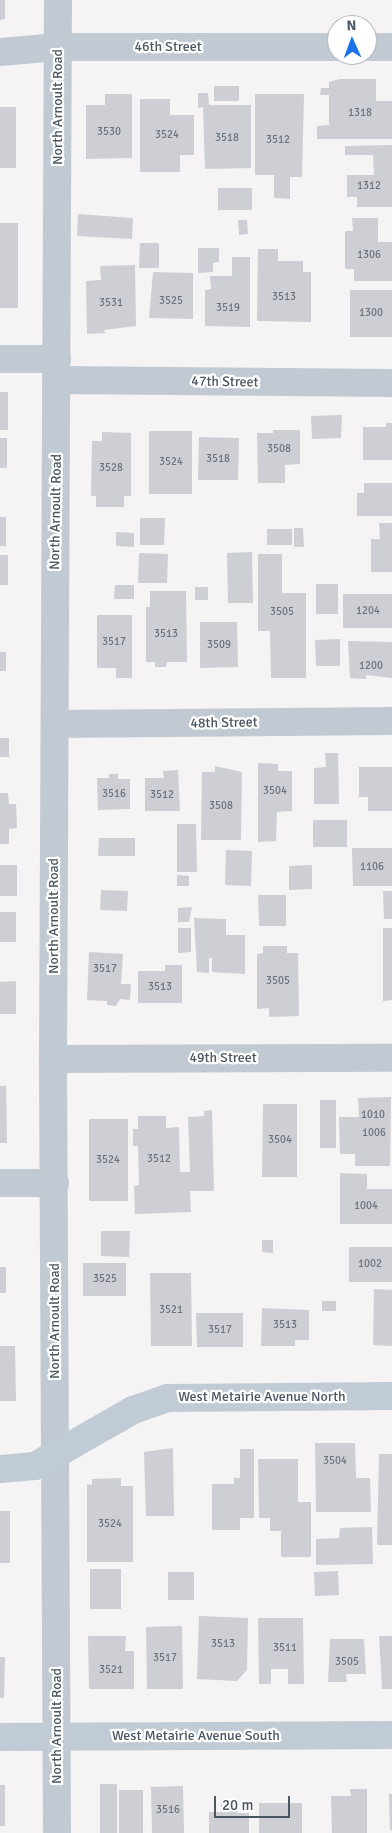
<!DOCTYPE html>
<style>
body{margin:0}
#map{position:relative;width:392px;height:1833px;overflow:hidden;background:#f5f3f3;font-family:Signika,sans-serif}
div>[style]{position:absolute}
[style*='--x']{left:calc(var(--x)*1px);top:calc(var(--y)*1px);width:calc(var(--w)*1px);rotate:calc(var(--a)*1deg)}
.building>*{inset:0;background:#cdcfd5}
.minor>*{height:28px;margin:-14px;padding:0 14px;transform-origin:14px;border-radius:14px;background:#c1cad2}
.secondary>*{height:28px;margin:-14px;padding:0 14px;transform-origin:14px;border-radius:14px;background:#c1cbd6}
span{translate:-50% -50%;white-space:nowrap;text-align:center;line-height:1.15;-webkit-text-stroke:4.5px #fff;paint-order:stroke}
.number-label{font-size:11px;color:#6b747e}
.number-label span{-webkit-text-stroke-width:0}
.street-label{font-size:14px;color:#4a5661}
.north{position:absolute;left:327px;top:15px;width:50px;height:50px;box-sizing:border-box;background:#fff;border:1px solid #b7bbc0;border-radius:50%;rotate:358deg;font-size:14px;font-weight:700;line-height:20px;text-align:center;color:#4a5661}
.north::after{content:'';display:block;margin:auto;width:18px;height:22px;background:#1a73e8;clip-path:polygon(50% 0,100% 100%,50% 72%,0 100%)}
.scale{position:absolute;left:214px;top:1796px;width:76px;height:22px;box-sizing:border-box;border:2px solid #4a5661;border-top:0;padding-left:6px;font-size:15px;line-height:18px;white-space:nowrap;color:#4a5661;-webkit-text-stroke:4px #fff;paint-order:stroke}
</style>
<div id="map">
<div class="building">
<i style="clip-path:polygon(0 0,5px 0,5px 19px,0 20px)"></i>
<i style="clip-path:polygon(340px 79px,376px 79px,376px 101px,392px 101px,392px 139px,317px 139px,317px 126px,329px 125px,329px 95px,320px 95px,321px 88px,329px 88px,329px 82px)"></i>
<i style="clip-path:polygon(214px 86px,239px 86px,239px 101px,214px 101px)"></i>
<i style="clip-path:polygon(198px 93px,208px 93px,209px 105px,251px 105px,251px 168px,205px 169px,203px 107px,198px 108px)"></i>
<i style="clip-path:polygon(105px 94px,132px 94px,132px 158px,86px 159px,86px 105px,105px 105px)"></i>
<i style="clip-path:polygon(255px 94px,304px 94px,302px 177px,290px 177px,290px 199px,274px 198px,274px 175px,255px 175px)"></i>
<i style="clip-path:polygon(140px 99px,170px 99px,170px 115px,194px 115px,194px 155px,180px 155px,180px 172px,140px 172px)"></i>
<i style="clip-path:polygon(0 107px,16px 107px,16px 168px,0 168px)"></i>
<i style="clip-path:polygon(392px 145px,392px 207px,357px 207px,357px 197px,347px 197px,347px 175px,374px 175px,373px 155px,345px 155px,345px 146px)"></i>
<i style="clip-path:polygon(218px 188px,252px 188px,252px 210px,218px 210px)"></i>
<i style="clip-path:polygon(78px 214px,133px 218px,132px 239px,77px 236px)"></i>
<i style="clip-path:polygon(352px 218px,378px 218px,378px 242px,392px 242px,392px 281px,354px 281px,354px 269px,345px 269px,345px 231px,353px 231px)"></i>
<i style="clip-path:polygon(238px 220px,247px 220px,248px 234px,239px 235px)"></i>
<i style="clip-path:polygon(0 223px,18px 223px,18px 308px,0 308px)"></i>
<i style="clip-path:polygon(140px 243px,159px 243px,159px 268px,139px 268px)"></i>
<i style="clip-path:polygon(198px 248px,219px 248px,219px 262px,213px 263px,213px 272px,198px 273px)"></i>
<i style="clip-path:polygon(258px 249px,278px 249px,278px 261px,303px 261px,303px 272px,311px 272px,311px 322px,257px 321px)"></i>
<i style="clip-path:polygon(232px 257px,250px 257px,250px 327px,205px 326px,205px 290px,211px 289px,210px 276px,232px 276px)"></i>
<i style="clip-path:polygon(135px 265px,136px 326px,104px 330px,105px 333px,87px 334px,86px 281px,101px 280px,100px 266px)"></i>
<i style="clip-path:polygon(153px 272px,193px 273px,193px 319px,149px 318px)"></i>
<i style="clip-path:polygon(350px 290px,392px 290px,392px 337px,350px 337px)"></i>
<i style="clip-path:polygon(0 392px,8px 392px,8px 430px,0 430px)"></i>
<i style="clip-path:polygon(342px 415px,341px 438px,312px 439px,311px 416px)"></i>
<i style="clip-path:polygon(386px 423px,392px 423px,392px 460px,363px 460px,363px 427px,386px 427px)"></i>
<i style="clip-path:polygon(273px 430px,300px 430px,300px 464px,285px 465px,285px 483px,258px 483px,257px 433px,273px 433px)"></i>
<i style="clip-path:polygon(149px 431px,192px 431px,192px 494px,149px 494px)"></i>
<i style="clip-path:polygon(102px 432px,131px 433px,131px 496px,124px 496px,124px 507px,96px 507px,96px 496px,91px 496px,92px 441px,102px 441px)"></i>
<i style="clip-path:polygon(199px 437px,239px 438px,238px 480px,198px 480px)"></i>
<i style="clip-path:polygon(0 438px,7px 438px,7px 468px,0 468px)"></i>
<i style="clip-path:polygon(364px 483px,392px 483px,392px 516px,357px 516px,357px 493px,364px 493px)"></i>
<i style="clip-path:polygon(0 517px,6px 517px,6px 546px,0 546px)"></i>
<i style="clip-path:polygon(140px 518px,165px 518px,164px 545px,140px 545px)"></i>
<i style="clip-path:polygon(379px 523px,392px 523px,392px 572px,371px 572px,371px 539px,380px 539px)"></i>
<i style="clip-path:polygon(294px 528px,303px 528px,304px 547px,294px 547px)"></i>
<i style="clip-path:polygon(267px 529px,292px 529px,292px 545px,267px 545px)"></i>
<i style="clip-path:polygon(116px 532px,134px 533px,134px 547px,116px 546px)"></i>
<i style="clip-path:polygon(252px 552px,253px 603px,228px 603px,227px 553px)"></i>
<i style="clip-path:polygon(139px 553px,168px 554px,167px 583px,138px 583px)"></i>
<i style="clip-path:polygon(258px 554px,282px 554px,282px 593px,306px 593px,306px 678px,271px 678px,270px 631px,258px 631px)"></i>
<i style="clip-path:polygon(0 555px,8px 555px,8px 585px,0 585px)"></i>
<i style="clip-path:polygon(316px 584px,338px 584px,338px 614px,316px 614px)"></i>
<i style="clip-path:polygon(115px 585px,134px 585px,134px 599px,114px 599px)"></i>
<i style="clip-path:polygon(195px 587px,208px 587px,208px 600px,195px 600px)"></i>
<i style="clip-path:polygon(150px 591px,186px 591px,187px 662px,167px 662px,166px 667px,155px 667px,155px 662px,146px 662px,146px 607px,150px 607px)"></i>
<i style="clip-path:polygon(343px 594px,392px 594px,392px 628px,343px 628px)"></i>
<i style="clip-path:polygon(97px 615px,132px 615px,132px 678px,116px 678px,116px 668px,97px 668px)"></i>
<i style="clip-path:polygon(200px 622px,237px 622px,238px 667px,200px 668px)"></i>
<i style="clip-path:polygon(340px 639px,340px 666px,316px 666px,315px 640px)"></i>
<i style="clip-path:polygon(348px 641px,392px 642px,392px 678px,366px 675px,366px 679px,350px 678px)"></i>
<i style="clip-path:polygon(0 652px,6px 652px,6px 671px,0 671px)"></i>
<i style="clip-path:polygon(0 738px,9px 738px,9px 757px,0 757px)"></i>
<i style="clip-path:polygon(325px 753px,338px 753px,339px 804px,314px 804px,314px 768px,326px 767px)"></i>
<i style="clip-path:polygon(258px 763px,278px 764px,278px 771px,292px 771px,292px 811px,277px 812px,276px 841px,258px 842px)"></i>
<i style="clip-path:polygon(215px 766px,242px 772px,241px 840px,201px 840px,202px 772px,215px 772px)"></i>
<i style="clip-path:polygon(359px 767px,392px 767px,392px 811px,368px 811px,368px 797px,359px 797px)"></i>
<i style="clip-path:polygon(178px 770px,180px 811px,145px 811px,145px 778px,164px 778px,163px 771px)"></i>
<i style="clip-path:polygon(109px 774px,118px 774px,118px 779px,130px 779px,130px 809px,98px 810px,97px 778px,109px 778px)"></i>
<i style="clip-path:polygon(0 793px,8px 793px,9px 804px,16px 804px,17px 828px,9px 829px,9px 844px,0 844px)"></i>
<i style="clip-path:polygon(313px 820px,347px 820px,347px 847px,313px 847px)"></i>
<i style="clip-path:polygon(177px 824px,196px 824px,197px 872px,177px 872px)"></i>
<i style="clip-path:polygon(99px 838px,135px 838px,135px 856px,98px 856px)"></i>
<i style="clip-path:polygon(352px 848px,392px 848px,392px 886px,353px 886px)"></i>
<i style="clip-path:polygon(226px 850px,252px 851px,251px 886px,225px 885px)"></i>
<i style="clip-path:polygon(0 865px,17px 865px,17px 896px,0 896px)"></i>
<i style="clip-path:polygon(312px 865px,312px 889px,289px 890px,289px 866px)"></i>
<i style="clip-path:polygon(177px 875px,189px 876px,189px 886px,177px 886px)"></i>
<i style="clip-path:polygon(101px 890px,128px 891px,127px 911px,100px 910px)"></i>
<i style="clip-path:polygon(383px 891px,392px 891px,392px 919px,384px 919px)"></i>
<i style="clip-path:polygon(258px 895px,286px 895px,286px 926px,259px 926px)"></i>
<i style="clip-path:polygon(192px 907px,189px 922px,178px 922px,178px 908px)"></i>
<i style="clip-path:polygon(0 912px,16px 912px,16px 942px,0 942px)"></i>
<i style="clip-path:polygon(194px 918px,226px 919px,226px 935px,245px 935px,245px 974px,212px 972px,212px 958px,209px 958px,209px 973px,197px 972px)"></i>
<i style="clip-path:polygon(178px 928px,191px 928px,191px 952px,178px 953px)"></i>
<i style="clip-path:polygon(383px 928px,392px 928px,392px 1000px,383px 1001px)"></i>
<i style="clip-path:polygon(263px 946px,287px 946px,287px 953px,298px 953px,299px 1016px,269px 1017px,269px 1008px,257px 1009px,257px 954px,263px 953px)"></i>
<i style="clip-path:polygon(89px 952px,123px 954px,121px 984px,131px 984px,130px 1000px,120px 999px,116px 1006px,107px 1005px,107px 1001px,87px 1000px)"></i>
<i style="clip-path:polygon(165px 965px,182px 965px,182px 1003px,138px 1003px,138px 971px,165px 971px)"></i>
<i style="clip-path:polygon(16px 981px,16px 1014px,0 1014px,0 982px)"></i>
<i style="clip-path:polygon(0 1086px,6px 1086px,7px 1143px,0 1143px)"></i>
<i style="clip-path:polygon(391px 1097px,390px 1166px,355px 1166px,355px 1154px,340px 1154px,339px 1117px,359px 1117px,358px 1098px)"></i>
<i style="clip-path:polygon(320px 1100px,336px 1100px,336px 1148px,320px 1148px)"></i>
<i style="clip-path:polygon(263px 1104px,297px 1104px,297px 1177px,262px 1177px)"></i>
<i style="clip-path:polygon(212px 1110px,214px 1191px,190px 1191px,191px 1212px,135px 1214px,134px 1186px,139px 1185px,138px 1146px,133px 1146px,133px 1129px,138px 1129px,138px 1116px,166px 1116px,166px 1128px,179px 1127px,180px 1172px,190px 1172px,188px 1117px,204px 1116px,204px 1111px)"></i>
<i style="clip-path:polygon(89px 1119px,128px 1119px,128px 1201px,89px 1201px)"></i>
<i style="clip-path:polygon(340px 1173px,367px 1174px,367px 1189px,392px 1189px,392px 1224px,340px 1224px)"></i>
<i style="clip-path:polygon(101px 1231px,130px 1231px,129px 1257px,101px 1256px)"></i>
<i style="clip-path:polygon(262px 1240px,273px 1240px,273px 1253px,262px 1252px)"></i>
<i style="clip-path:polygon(349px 1247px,392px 1247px,392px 1282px,349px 1282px)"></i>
<i style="clip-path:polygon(83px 1263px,126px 1263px,126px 1296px,83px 1296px)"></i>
<i style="clip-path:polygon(0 1267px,6px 1267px,6px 1293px,0 1293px)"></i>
<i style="clip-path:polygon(150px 1273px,191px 1273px,192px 1346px,151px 1346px)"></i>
<i style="clip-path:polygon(374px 1289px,392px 1290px,392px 1346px,373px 1345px)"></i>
<i style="clip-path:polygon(322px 1301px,336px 1301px,336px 1311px,322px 1311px)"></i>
<i style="clip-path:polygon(262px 1308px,309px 1310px,309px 1340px,295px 1340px,295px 1346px,261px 1346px)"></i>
<i style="clip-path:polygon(196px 1313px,243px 1313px,243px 1347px,197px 1347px)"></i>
<i style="clip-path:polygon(0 1346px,15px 1346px,16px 1401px,0 1401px)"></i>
<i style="clip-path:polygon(315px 1443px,355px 1443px,356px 1478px,370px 1478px,371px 1512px,316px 1512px)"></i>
<i style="clip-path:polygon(173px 1448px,174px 1516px,146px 1516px,144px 1452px)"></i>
<i style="clip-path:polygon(240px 1449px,254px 1449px,254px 1518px,240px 1518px,240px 1530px,212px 1530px,212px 1484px,234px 1484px,234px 1478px,240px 1478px)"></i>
<i style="clip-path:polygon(379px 1454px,392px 1454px,392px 1545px,377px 1545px)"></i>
<i style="clip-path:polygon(258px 1459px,298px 1459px,298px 1502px,311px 1502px,311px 1557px,281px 1557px,281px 1531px,270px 1531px,270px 1518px,259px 1518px)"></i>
<i style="clip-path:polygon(121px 1478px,121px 1486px,133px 1486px,133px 1562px,87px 1562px,87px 1484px,92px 1485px,92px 1479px)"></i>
<i style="clip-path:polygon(0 1511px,10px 1511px,10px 1563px,0 1563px)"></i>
<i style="clip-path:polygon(372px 1527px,373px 1564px,316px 1565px,316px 1539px,339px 1538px,340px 1528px)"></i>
<i style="clip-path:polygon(90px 1569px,121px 1569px,121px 1609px,90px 1609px)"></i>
<i style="clip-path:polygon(338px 1571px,339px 1595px,315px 1596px,314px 1572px)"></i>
<i style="clip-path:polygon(168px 1572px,194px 1572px,194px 1600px,168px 1600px)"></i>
<i style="clip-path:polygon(199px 1616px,248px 1618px,247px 1670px,237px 1681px,197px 1679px)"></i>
<i style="clip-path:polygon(258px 1618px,303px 1618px,304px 1684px,288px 1684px,288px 1669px,271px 1669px,271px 1684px,259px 1684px)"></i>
<i style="clip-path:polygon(182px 1626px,183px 1689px,147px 1689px,146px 1627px)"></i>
<i style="clip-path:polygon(88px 1636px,126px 1636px,125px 1651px,134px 1651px,134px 1689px,89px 1689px)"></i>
<i style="clip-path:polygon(379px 1636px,392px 1636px,392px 1689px,382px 1689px)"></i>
<i style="clip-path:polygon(330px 1639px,364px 1639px,366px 1674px,346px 1674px,347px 1682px,328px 1682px)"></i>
<i style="clip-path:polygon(0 1657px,5px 1657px,4px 1698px,0 1698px)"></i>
<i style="clip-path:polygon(100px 1784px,117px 1784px,117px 1833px,100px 1833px)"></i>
<i style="clip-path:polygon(0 1785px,5px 1785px,5px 1826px,0 1826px)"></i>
<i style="clip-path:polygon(183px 1786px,184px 1833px,152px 1833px,151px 1787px)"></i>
<i style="clip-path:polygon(350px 1789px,367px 1789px,367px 1833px,332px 1833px,331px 1796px,351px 1796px)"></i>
<i style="clip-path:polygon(119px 1790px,143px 1790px,143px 1833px,119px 1833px)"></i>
<i style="clip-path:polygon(389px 1794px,392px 1794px,392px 1830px,390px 1830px)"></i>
<i style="clip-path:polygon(237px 1802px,237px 1813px,249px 1813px,249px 1833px,209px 1833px,209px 1812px,222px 1812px,221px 1803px)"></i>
<i style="clip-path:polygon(259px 1803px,302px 1803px,302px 1833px,259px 1833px)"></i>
</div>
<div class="minor">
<i style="--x:367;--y:47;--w:25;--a:0"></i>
<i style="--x:0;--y:52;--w:58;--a:-4.9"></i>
<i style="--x:58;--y:47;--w:279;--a:0"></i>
<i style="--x:0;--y:359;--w:57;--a:0"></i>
<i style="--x:58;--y:380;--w:334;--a:0.5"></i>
<i style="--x:56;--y:724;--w:336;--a:-0.5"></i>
<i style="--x:53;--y:1059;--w:339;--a:-0.2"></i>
<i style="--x:0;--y:1183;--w:55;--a:0"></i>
<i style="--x:57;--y:1833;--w:774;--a:-90.3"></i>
<i style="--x:53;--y:1059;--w:1059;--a:-89.73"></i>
</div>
<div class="secondary">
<i style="--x:0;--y:1469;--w:35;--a:-5"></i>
<i style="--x:35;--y:1466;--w:113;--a:-29.7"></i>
<i style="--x:133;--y:1410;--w:36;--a:-19"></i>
<i style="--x:167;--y:1398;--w:225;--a:-0.5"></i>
<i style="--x:0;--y:1737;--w:392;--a:-0.3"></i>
</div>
<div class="number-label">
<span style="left:360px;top:113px">1318</span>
<span style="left:109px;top:132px">3530</span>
<span style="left:167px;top:135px">3524</span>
<span style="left:227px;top:138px">3518</span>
<span style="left:278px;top:140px">3512</span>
<span style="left:369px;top:186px">1312</span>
<span style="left:369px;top:255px">1306</span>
<span style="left:284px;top:297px">3513</span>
<span style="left:171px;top:301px">3525</span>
<span style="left:111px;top:303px">3531</span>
<span style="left:228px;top:308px">3519</span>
<span style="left:371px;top:313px">1300</span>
<span style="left:279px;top:449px">3508</span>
<span style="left:218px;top:459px">3518</span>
<span style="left:171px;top:462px">3524</span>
<span style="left:111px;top:468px">3528</span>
<span style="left:368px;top:611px">1204</span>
<span style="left:282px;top:612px">3505</span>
<span style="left:166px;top:634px">3513</span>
<span style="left:114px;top:642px">3517</span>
<span style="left:219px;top:645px">3509</span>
<span style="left:371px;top:666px">1200</span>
<span style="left:275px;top:791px">3504</span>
<span style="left:114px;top:794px">3516</span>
<span style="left:162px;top:795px">3512</span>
<span style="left:221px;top:806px">3508</span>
<span style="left:372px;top:867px">1106</span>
<span style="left:105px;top:969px">3517</span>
<span style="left:278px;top:981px">3505</span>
<span style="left:160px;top:987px">3513</span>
<span style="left:373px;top:1115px">1010</span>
<span style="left:374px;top:1133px">1006</span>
<span style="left:280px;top:1140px">3504</span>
<span style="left:159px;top:1159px">3512</span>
<span style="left:108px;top:1160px">3524</span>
<span style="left:366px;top:1206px">1004</span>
<span style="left:370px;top:1264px">1002</span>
<span style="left:105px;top:1279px">3525</span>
<span style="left:171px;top:1310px">3521</span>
<span style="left:285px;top:1325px">3513</span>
<span style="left:220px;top:1330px">3517</span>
<span style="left:335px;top:1461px">3504</span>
<span style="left:110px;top:1524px">3524</span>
<span style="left:223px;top:1644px">3513</span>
<span style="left:285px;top:1648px">3511</span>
<span style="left:165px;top:1658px">3517</span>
<span style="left:347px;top:1662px">3505</span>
<span style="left:111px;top:1670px">3521</span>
<span style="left:168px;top:1810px">3516</span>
</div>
<div class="street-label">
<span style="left:168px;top:47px">46th Street</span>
<span style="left:58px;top:107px;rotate:-90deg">North Arnoult Road</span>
<span style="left:225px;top:382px;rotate:1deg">47th Street</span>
<span style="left:56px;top:512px;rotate:-89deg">North Arnoult Road</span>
<span style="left:224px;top:723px;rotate:-1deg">48th Street</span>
<span style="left:54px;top:916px;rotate:-90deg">North Arnoult Road</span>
<span style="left:223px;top:1058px">49th Street</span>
<span style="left:55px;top:1321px;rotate:-90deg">North Arnoult Road</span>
<span style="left:262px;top:1397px">West Metairie Avenue North</span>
<span style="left:57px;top:1726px;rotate:-90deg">North Arnoult Road</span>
<span style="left:196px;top:1736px">West Metairie Avenue South</span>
</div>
<div class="north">N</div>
<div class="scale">20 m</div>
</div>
